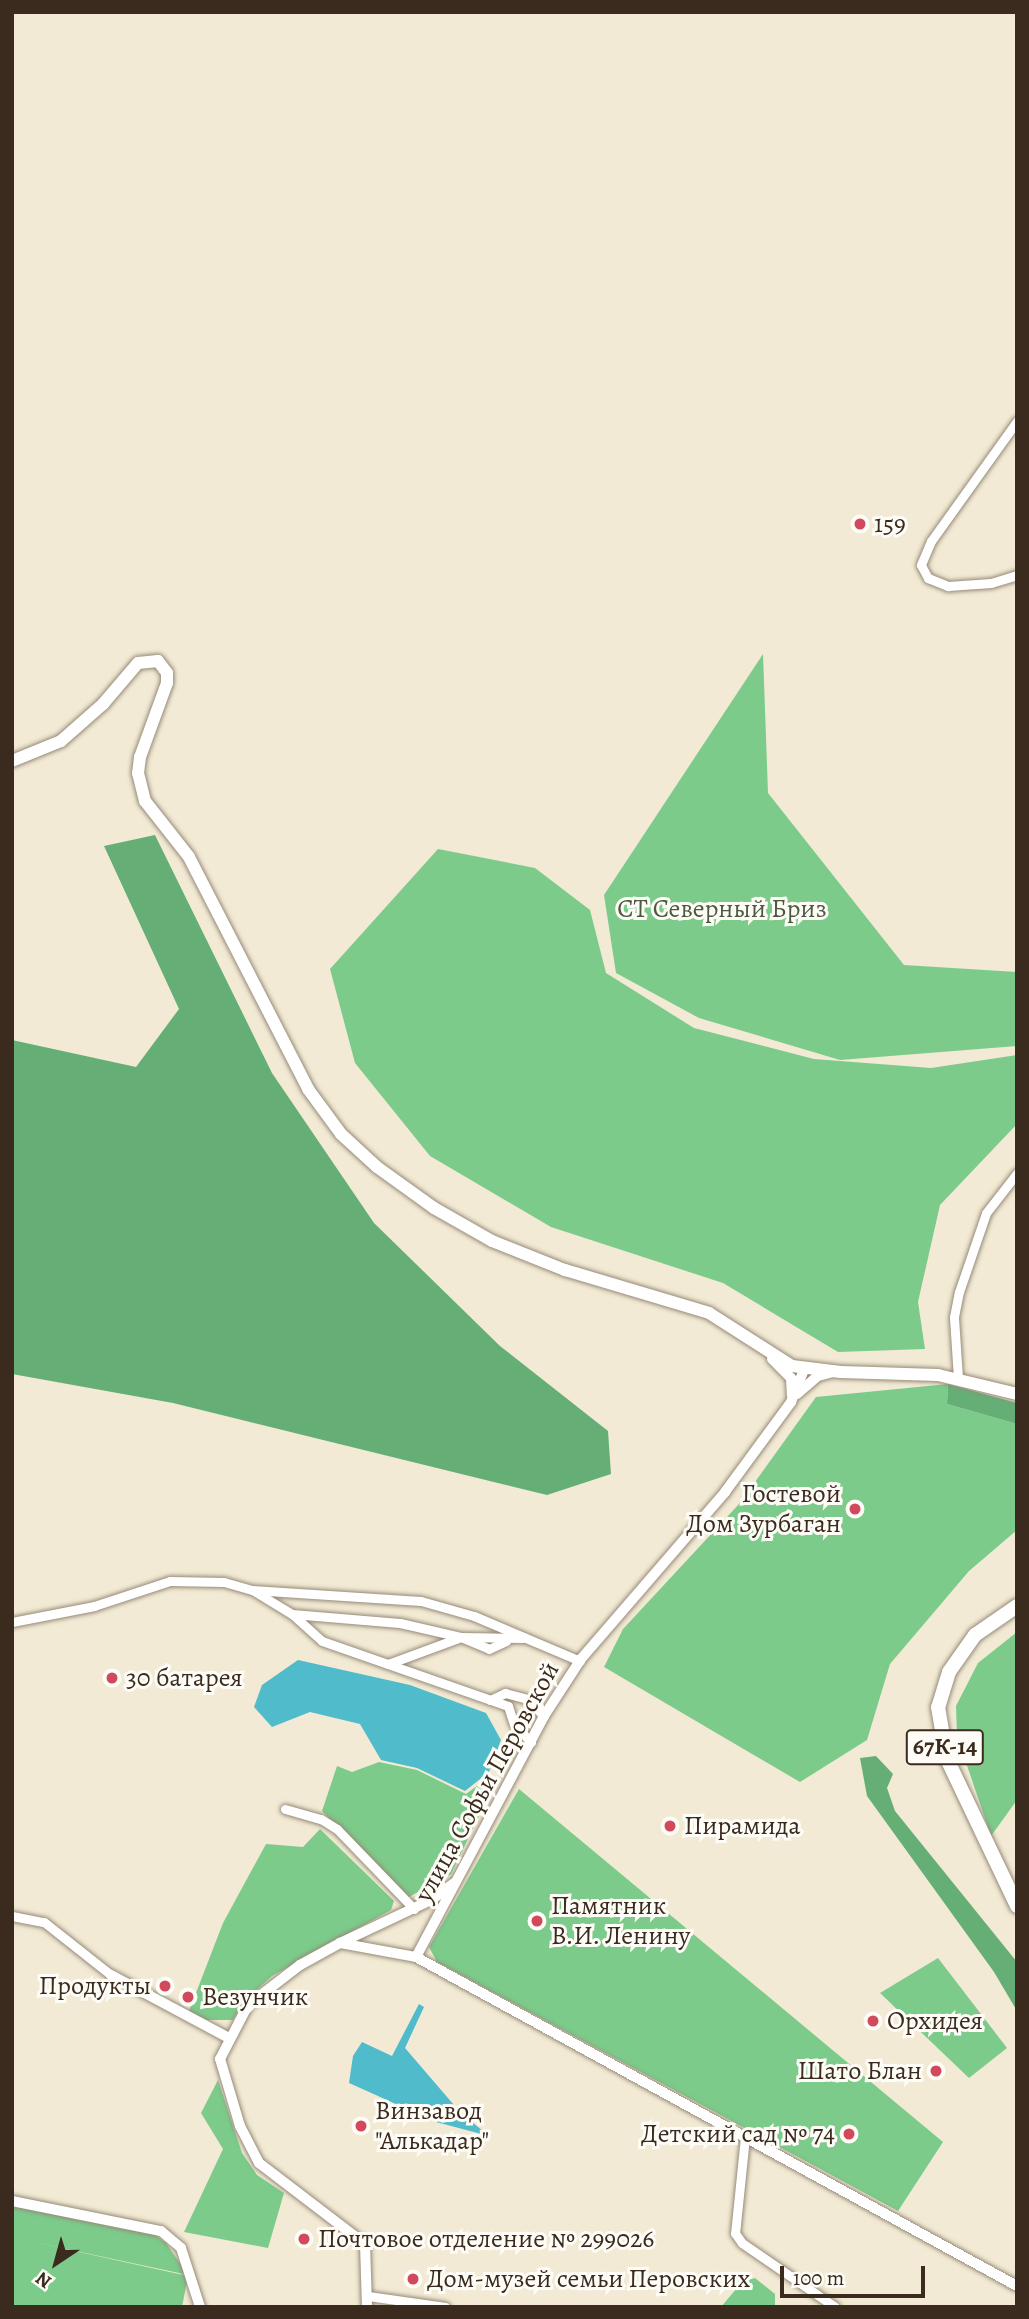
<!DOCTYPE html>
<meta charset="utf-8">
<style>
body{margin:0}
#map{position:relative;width:1029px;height:2319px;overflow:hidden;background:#f2ead4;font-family:Alegreya,serif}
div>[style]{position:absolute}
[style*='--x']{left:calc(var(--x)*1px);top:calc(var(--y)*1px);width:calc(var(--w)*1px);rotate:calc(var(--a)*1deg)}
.green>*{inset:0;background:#7ccb8b}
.forest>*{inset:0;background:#65af77}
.water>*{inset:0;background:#4fbbcb}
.roads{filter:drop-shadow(0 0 2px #968a79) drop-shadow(0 0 2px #968a79)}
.minor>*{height:9px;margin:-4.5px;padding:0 4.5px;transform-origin:4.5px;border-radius:4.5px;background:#fff}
.tertiary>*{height:10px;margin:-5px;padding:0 5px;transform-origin:5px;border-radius:5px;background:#fff}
.secondary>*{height:12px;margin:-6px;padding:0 6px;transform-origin:6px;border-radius:6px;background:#fff}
.primary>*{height:14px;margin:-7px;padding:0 7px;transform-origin:7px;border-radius:7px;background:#fff}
.dots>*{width:19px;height:19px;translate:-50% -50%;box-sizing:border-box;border:4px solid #fdfcf7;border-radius:50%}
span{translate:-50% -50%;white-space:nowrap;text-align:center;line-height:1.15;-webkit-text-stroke:6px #fdfcf7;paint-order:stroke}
.shield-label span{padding:2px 5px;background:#fdfcf7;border:2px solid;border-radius:5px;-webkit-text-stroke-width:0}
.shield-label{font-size:24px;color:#3b2a1e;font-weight:700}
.poi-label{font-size:26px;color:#3b2a1e}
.left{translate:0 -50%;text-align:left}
.right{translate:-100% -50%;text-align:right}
.park-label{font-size:26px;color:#4e5a3f}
.street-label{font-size:26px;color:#3b2a1e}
.frame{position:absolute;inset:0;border:14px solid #3b2a1e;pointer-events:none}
.north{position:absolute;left:21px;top:2228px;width:70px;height:70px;-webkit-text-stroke:5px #fdfcf7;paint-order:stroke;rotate:216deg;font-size:19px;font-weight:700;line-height:28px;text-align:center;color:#3b2a1e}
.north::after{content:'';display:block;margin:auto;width:24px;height:32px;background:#3b2a1e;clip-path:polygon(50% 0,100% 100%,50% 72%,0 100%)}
.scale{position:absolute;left:780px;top:2266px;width:145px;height:32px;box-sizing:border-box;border:4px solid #3b2a1e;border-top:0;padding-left:9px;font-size:21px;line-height:24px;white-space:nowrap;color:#3b2a1e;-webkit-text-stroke:5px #fdfcf7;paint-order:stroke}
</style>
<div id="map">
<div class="green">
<i style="clip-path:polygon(763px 654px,768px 793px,904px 965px,1017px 972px,1017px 1046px,840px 1060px,699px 1018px,616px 973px,604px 895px)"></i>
<i style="clip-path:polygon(438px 849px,535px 868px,590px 910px,606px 973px,694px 1028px,814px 1059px,931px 1068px,1017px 1055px,1017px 1124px,940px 1205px,918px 1302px,925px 1349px,838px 1352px,723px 1283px,551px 1227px,430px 1156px,355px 1063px,330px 969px)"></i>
<i style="clip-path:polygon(948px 1384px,947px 1404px,1017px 1424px,1017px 1530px,969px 1571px,890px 1664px,867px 1740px,800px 1782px,604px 1667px,623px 1629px,740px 1503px,816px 1397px)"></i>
<i style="clip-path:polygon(1017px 1632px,1017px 1800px,991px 1836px,957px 1736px,956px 1706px,978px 1663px)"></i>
<i style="clip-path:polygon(379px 1762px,417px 1770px,466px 1794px,485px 1780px,495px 1783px,451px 1874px,407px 1898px,322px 1811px,337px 1766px,352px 1772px)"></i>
<i style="clip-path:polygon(519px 1789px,943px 2142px,898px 2211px,437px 1962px,429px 1947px)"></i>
<i style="clip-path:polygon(320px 1829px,394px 1901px,391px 1910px,272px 1976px,243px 2002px,233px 2020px,207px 2020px,189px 2011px,223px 1923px,266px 1844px,303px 1847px)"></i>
<i style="clip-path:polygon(938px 1958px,1007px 2048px,969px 2078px,880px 1993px)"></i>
<i style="clip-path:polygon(218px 2080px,242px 2153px,257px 2175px,284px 2193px,268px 2248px,184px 2232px,223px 2149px,201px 2113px)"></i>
<i style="clip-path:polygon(12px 2204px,148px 2230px,166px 2243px,188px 2275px,29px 2241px,188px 2276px,182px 2307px,12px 2307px)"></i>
<i style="clip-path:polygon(755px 2278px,775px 2294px,775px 2307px,721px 2307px,742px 2282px)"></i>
</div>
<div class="forest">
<i style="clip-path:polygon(155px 835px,272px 1073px,374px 1223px,500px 1346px,608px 1431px,611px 1474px,547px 1495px,173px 1403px,12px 1374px,12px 1040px,136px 1067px,179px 1009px,104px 846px)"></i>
<i style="clip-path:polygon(948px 1384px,1017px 1403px,1017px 1424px,947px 1404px)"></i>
<i style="clip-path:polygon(876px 1756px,893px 1774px,887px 1788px,895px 1811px,1017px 1962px,1017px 2011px,994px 1972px,867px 1796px,860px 1758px)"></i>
</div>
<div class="water">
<i style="clip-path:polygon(298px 1660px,410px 1685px,486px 1713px,501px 1740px,489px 1772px,465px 1791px,417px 1768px,381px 1760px,360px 1724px,310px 1712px,272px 1727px,254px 1707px,262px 1685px)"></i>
<i style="clip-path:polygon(419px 2004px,424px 2007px,405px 2048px,460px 2112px,489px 2136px,436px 2122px,349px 2083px,353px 2056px,362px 2042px,392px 2056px)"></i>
</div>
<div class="roads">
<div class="minor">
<i style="--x:1017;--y:421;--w:148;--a:125.6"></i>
<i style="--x:931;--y:541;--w:26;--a:113"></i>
<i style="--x:921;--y:565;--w:15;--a:62"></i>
<i style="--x:928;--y:578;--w:22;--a:22"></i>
<i style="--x:948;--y:586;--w:43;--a:-4"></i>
<i style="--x:991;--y:583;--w:27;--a:-17"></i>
<i style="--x:958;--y:1378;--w:61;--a:-93.8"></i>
<i style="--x:954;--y:1317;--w:25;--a:-79"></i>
<i style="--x:959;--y:1292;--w:83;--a:-71.1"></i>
<i style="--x:986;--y:1213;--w:51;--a:-52.2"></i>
<i style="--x:254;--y:1591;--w:44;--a:31.2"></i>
<i style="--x:292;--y:1614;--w:40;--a:42"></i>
<i style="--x:322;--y:1641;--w:197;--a:19.3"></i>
<i style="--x:508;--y:1706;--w:19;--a:72"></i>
<i style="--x:514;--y:1724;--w:25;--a:47"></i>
<i style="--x:292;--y:1614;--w:108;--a:4.8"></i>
<i style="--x:400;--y:1623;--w:63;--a:12.9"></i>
<i style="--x:461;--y:1637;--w:62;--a:0.9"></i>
<i style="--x:12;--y:1622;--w:84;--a:-11"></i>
<i style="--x:94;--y:1606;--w:80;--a:-18.2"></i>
<i style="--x:170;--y:1581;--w:54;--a:1.1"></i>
<i style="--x:224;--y:1582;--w:29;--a:16"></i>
<i style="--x:252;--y:1590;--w:169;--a:3.7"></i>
<i style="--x:421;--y:1601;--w:55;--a:15.8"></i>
<i style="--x:474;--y:1616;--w:115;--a:23"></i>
<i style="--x:388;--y:1664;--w:78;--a:-20.3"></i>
<i style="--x:461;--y:1637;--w:30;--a:23"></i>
<i style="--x:489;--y:1649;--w:19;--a:-25"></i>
<i style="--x:490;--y:1700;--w:17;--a:-25"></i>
<i style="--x:505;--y:1693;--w:23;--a:15"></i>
<i style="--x:527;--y:1699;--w:24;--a:45"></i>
<i style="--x:285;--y:1809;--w:37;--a:16"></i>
<i style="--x:321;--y:1819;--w:19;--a:32"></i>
<i style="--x:337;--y:1829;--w:111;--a:46.1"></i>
<i style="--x:12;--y:1916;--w:33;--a:11"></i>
<i style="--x:44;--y:1922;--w:85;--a:38.3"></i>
<i style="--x:745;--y:2137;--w:97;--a:95.9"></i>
<i style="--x:735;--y:2233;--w:12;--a:55"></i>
<i style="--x:742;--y:2243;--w:113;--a:34.5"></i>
<i style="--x:368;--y:2296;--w:78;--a:8.1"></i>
</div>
<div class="tertiary">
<i style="--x:772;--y:1359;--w:27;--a:45"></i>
<i style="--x:791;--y:1378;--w:17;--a:87"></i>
<i style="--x:797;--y:1394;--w:28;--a:-41"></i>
<i style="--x:818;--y:1376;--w:16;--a:-15"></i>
<i style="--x:340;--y:1943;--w:103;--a:-25.3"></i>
<i style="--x:433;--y:1899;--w:26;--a:-37"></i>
<i style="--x:416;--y:1957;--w:273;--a:-62"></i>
<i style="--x:544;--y:1716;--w:68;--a:-57"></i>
<i style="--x:581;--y:1659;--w:221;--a:-49.2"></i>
<i style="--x:725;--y:1492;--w:112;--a:-53.7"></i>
<i style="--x:791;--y:1402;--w:37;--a:-68"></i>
<i style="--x:111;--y:1975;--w:134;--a:28.1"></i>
<i style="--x:12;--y:2201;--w:152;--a:11.4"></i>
<i style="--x:161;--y:2231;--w:26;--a:40"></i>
<i style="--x:181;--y:2248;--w:62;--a:72.1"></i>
<i style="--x:367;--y:2307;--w:63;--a:-91.8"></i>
<i style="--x:365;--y:2244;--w:133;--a:-142.6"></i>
<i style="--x:259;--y:2163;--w:42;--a:-117.2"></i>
<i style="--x:240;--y:2126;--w:70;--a:-106.6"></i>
<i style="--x:220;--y:2059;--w:61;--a:-62.6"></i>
<i style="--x:248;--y:2005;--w:66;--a:-37.6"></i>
<i style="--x:300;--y:1965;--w:46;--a:-28.8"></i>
<i style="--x:340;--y:1943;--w:77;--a:10.4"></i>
<i style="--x:416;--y:1957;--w:685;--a:28.7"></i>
</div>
<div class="secondary">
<i style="--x:12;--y:761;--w:53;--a:-22.2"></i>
<i style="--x:61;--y:741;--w:56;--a:-41.4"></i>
<i style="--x:103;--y:704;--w:54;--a:-49.5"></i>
<i style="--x:138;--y:663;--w:20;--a:-6"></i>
<i style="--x:158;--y:661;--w:15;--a:53"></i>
<i style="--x:167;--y:673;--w:10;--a:90"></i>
<i style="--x:167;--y:683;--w:79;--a:110"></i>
<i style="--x:140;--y:757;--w:16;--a:97"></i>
<i style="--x:138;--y:773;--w:29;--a:76"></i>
<i style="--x:145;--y:801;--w:71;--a:51.8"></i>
<i style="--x:189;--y:857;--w:261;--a:62.8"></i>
<i style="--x:308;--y:1089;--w:56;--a:53.7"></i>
<i style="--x:341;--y:1134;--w:49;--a:42.5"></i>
<i style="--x:377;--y:1167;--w:70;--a:35.7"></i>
<i style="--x:434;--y:1208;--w:67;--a:29.6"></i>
<i style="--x:492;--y:1241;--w:79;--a:21.7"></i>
<i style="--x:565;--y:1270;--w:150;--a:16.6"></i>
<i style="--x:709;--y:1313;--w:98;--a:32.6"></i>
<i style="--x:792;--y:1366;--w:49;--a:7"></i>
<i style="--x:841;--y:1372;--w:97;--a:1.8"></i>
<i style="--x:938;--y:1375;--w:81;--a:13.5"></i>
</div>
<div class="primary">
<i style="--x:1017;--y:1606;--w:51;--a:145.4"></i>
<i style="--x:975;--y:1635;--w:45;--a:125.1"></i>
<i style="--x:949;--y:1672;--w:37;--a:107"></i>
<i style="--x:938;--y:1707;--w:53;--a:80.2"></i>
<i style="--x:947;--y:1759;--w:163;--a:64.5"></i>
</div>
</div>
<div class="dots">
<i style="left:860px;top:524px;background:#d1495b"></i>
<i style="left:855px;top:1509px;background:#d1495b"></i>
<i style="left:112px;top:1678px;background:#d1495b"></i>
<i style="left:670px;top:1826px;background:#d1495b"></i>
<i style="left:537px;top:1921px;background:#d1495b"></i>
<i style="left:165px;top:1986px;background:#d1495b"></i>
<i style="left:188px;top:1997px;background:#d1495b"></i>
<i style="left:873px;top:2021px;background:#d1495b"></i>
<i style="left:936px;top:2071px;background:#d1495b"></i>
<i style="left:361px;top:2126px;background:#d1495b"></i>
<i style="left:849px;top:2134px;background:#d1495b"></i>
<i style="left:304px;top:2239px;background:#d1495b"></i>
<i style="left:413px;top:2279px;background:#d1495b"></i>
</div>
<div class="shield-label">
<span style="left:945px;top:1747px">67К-14</span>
</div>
<div class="poi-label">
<span class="left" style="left:874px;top:524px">159</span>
<span class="right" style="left:841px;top:1509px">Гостевой<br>Дом Зурбаган</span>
<span class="left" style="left:126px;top:1678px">30 батарея</span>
<span class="left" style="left:684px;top:1826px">Пирамида</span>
<span class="left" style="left:551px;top:1921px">Памятник<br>В.И. Ленину</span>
<span class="right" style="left:151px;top:1986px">Продукты</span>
<span class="left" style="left:202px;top:1997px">Везунчик</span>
<span class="left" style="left:887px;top:2021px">Орхидея</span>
<span class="right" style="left:922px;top:2071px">Шато Блан</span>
<span class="left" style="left:375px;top:2126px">Винзавод<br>"Алькадар"</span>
<span class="right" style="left:835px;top:2134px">Детский сад № 74</span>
<span class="left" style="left:318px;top:2239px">Почтовое отделение № 299026</span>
<span class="left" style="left:427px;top:2279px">Дом-музей семьи Перовских</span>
</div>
<div class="park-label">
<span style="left:722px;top:909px">СТ Северный Бриз</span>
</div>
<div class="street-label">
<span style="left:487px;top:1782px;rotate:-61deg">улица Софьи Перовской</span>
</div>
<div class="frame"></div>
<div class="north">N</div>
<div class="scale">100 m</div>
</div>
